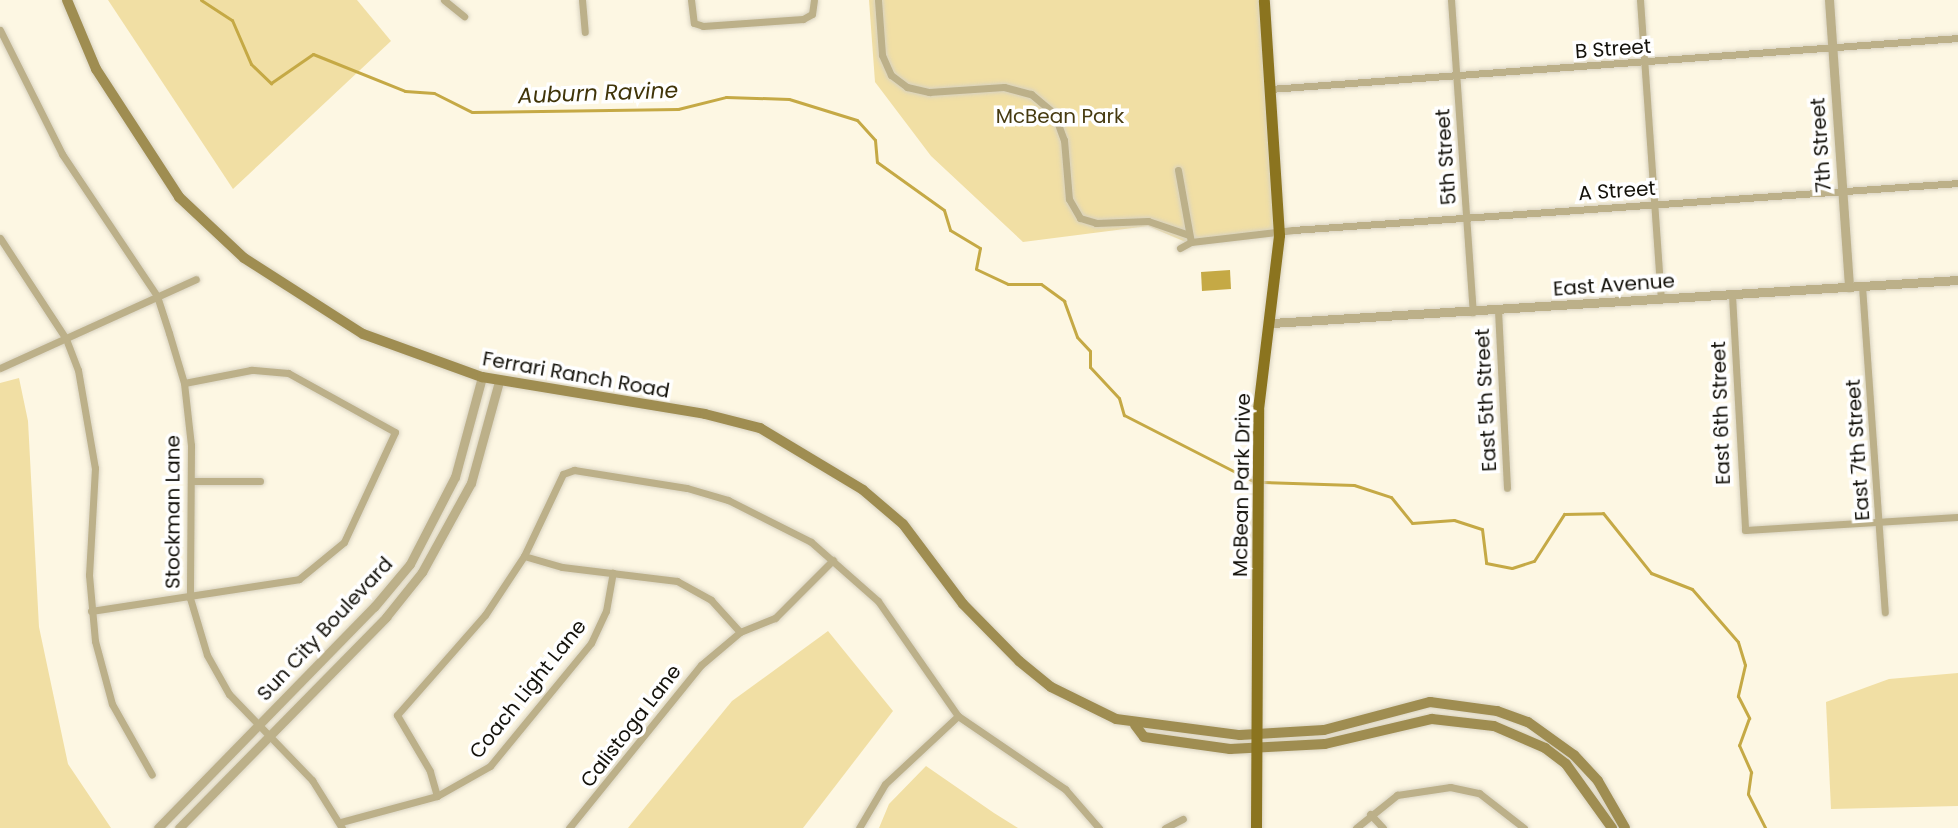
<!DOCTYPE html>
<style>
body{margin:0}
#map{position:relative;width:1958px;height:828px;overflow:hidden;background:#fdf7e3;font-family:Poppins,sans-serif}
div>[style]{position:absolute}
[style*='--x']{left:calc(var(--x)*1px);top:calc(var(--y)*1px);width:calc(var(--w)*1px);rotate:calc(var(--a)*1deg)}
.green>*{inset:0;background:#f1dfa4}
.water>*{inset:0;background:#c5a945}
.stream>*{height:3px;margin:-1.5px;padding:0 1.5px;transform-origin:1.5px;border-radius:1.5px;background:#c5a945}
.roads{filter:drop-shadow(0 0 2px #d8d2c0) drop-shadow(0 0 2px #d8d2c0)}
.minor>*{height:7px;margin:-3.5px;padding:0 3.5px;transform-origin:3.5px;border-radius:3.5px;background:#bcb089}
.tertiary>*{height:9px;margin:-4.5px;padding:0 4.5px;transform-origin:4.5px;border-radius:4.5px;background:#bcb089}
.secondary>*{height:10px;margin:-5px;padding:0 5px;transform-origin:5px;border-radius:5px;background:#9f8d51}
.primary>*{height:11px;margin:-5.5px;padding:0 5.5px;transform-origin:5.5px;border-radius:5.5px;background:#8b741f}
span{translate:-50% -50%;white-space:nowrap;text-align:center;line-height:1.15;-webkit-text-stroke:7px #fff;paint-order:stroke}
.street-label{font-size:20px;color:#14120b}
.park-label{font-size:20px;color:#473b11}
.water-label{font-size:22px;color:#403409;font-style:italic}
</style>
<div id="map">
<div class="green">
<i style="clip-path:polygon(108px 0,357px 0,391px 41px,233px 189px)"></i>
<i style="clip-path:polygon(869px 0,1259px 0,1275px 235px,1188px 243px,1148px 226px,1023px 242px,931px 156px,875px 82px)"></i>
<i style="clip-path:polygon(19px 378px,28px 421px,39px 627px,68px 764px,111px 828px,0 828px,0 383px)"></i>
<i style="clip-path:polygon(828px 631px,893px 711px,803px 828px,628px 828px,732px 701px)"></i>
<i style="clip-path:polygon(1958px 673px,1958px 806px,1831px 809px,1826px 702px,1889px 679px)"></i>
<i style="clip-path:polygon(926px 766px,994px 813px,1018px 828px,879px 828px,889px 804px)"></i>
</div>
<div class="water">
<i style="clip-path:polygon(1230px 270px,1231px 289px,1202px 291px,1201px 272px)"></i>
</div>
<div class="stream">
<i style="--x:201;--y:0;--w:37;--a:33"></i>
<i style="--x:232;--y:20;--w:48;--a:66.6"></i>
<i style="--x:251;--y:64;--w:28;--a:44"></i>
<i style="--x:271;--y:83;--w:51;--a:-34.6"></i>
<i style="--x:313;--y:54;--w:99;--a:21.9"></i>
<i style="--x:405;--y:91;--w:29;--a:4"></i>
<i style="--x:434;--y:93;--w:42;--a:26.6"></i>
<i style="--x:472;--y:112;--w:206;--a:-0.8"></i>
<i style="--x:678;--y:109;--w:49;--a:-14"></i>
<i style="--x:726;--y:97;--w:63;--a:1.8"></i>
<i style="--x:789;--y:99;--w:71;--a:17.2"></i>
<i style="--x:857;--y:120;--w:27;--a:48"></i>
<i style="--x:875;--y:140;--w:22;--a:85"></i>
<i style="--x:877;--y:162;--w:82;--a:35.6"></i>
<i style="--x:944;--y:210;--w:21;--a:73"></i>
<i style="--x:950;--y:230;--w:35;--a:31"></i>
<i style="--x:980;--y:248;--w:21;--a:101"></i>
<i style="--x:976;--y:269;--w:35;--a:25"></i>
<i style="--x:1008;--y:284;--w:33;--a:0"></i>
<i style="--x:1041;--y:284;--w:29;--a:36"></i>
<i style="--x:1064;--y:301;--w:38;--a:70"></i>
<i style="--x:1077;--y:337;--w:19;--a:47"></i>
<i style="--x:1090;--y:351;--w:16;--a:90"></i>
<i style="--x:1090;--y:367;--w:42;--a:46.9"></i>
<i style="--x:1119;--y:398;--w:18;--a:74"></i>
<i style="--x:1124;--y:415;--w:147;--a:27.1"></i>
<i style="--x:1263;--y:482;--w:91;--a:1.9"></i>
<i style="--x:1354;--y:485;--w:39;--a:18"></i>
<i style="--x:1391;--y:497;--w:33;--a:51"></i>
<i style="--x:1412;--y:523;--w:42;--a:-4.1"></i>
<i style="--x:1454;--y:520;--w:29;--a:18"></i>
<i style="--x:1482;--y:529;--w:34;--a:83"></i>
<i style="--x:1486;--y:563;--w:26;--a:11"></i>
<i style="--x:1512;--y:568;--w:23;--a:-18"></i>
<i style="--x:1534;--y:561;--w:56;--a:-57.4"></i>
<i style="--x:1564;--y:514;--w:39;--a:-1"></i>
<i style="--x:1603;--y:513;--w:77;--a:51.3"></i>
<i style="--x:1651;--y:573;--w:44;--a:21.3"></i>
<i style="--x:1692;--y:589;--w:70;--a:49"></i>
<i style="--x:1738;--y:642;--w:24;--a:73"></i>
<i style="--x:1745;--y:665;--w:32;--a:103"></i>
<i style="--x:1738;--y:696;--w:25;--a:63"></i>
<i style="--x:1749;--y:718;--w:29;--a:110"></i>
<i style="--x:1739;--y:745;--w:30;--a:66"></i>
<i style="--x:1751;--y:772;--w:22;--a:98"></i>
<i style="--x:1748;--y:794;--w:38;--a:63"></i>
</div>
<div class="roads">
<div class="minor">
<i style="--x:444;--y:0;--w:26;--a:39"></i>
<i style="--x:582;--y:0;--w:32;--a:85"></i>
<i style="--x:691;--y:0;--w:23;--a:83"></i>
<i style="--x:694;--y:23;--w:9;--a:18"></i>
<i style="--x:703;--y:26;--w:100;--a:-4"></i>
<i style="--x:803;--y:19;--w:10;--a:-29"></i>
<i style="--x:812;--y:14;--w:14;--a:-82"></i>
<i style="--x:878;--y:0;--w:55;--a:85.8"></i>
<i style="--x:882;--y:55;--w:22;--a:66"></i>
<i style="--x:891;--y:75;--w:20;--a:37"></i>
<i style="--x:907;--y:87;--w:23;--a:13"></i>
<i style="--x:929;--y:92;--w:75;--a:-3.8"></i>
<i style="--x:1004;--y:87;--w:28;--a:15"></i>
<i style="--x:1031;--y:94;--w:30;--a:40"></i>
<i style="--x:1054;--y:113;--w:29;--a:70"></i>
<i style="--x:1064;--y:140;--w:59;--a:85.2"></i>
<i style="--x:1069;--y:199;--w:22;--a:60"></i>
<i style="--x:1080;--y:218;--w:17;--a:17"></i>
<i style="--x:1096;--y:223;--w:52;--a:-2.2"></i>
<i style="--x:1148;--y:221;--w:43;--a:18.9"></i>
<i style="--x:1451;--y:0;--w:313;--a:86"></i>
<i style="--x:1640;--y:0;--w:300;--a:86"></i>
<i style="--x:0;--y:30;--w:139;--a:63.4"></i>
<i style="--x:62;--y:154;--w:171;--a:56.2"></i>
<i style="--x:157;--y:296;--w:39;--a:72"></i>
<i style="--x:169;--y:333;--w:52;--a:73.3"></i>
<i style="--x:184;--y:383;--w:62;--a:83.6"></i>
<i style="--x:191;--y:445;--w:153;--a:90.4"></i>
<i style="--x:190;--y:598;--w:59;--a:73.4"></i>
<i style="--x:207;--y:655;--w:45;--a:60.6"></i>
<i style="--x:229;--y:694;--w:120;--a:46"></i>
<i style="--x:312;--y:780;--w:57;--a:58"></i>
<i style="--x:1270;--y:89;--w:690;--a:-4.24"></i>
<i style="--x:1178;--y:170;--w:73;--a:79.8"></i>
<i style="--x:1191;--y:242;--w:103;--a:-6.7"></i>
<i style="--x:1293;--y:230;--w:667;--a:-4.04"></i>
<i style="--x:0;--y:238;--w:121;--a:56.8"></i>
<i style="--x:66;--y:339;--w:33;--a:69"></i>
<i style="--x:78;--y:370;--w:99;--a:80.2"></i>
<i style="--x:95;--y:468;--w:107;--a:93.2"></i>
<i style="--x:89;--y:575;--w:66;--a:84.8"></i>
<i style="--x:95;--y:641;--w:65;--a:74.9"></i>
<i style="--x:112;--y:704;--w:81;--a:60.6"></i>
<i style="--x:1180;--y:248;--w:13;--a:-29"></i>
<i style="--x:1862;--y:286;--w:327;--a:86"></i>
<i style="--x:1732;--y:295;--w:235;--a:86.8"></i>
<i style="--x:1745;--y:530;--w:213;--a:-3.5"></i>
<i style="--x:1498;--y:310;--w:178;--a:87.1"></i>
<i style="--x:0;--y:368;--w:215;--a:-24.4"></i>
<i style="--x:192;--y:481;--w:68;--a:0"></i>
<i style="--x:524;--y:556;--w:40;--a:16"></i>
<i style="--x:562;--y:567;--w:116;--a:6.9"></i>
<i style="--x:677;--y:581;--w:39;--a:29"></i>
<i style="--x:711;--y:600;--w:43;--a:47.8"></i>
<i style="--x:91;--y:611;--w:210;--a:-8.7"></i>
<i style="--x:299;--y:579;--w:58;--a:-39.4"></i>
<i style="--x:344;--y:542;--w:121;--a:-65.1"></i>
<i style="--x:395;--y:432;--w:122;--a:-151.1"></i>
<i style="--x:288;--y:373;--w:37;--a:-175"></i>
<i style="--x:251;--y:370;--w:68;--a:169"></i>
<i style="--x:437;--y:796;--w:26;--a:-106"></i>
<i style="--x:430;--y:771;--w:65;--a:-120.5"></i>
<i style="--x:397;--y:715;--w:133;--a:-48.7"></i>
<i style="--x:485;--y:615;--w:71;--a:-56.5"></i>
<i style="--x:524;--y:556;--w:91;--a:-64.6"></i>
<i style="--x:563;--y:474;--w:12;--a:-20"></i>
<i style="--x:574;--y:470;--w:114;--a:9.1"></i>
<i style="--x:687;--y:488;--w:43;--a:16.3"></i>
<i style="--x:728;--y:500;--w:93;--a:26.8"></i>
<i style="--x:811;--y:542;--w:89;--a:41.4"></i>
<i style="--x:878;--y:601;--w:140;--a:55.2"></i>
<i style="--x:958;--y:716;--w:130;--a:34.3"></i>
<i style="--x:1065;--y:789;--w:52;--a:48.9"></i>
<i style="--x:1370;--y:814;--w:19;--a:47"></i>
<i style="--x:341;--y:822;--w:99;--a:-15.2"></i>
<i style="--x:437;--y:796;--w:61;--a:-29.5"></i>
<i style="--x:490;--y:766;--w:159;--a:-50.6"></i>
<i style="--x:591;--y:643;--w:35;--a:-65"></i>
<i style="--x:606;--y:611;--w:39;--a:-80"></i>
<i style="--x:569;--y:828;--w:210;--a:-51"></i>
<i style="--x:701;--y:665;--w:51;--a:-40.2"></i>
<i style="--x:740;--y:632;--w:38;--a:-22"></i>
<i style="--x:775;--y:618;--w:82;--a:-45"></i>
<i style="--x:859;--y:828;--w:51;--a:-59.4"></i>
<i style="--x:885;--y:784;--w:100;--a:-43"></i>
<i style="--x:1165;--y:828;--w:20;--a:-27"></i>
<i style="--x:1356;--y:828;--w:53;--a:-38.8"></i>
<i style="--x:1397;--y:795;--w:54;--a:-8.6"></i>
<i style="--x:1450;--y:787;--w:30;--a:12"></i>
<i style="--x:1479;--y:793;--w:57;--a:37.9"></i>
</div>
<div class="tertiary">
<i style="--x:1829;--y:0;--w:288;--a:86"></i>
<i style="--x:1272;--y:323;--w:687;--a:-3.59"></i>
<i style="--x:158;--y:828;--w:309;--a:-45.7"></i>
<i style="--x:374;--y:607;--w:56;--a:-50.1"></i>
<i style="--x:410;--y:564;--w:98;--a:-62.7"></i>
<i style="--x:455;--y:477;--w:104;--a:-74.9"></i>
<i style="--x:179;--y:828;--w:296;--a:-45.5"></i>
<i style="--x:386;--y:617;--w:58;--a:-51.3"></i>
<i style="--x:422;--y:572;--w:102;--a:-61.2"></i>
<i style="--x:471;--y:483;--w:106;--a:-74.6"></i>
</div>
<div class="secondary">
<i style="--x:67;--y:0;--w:75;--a:67.2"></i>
<i style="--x:96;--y:69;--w:153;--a:57"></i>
<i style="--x:179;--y:197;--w:89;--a:43.2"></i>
<i style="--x:244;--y:258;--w:141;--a:32.6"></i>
<i style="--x:363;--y:334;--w:127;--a:19.9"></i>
<i style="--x:482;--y:377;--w:226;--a:9.4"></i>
<i style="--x:705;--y:414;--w:57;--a:14.3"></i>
<i style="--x:760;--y:428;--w:120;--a:31"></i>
<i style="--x:863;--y:490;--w:52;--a:40.4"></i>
<i style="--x:903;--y:524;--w:100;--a:53.1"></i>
<i style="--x:963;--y:604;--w:80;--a:45.5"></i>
<i style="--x:1019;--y:661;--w:41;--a:39.1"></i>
<i style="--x:1051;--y:687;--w:72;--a:26.2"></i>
<i style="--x:1116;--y:719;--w:125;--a:7.4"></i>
<i style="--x:1240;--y:735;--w:84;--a:-3.4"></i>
<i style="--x:1324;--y:730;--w:110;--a:-14.8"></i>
<i style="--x:1430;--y:702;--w:68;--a:7.7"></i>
<i style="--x:1497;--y:711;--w:33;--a:20"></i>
<i style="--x:1528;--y:722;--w:57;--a:35.7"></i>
<i style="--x:1574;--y:755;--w:35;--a:47"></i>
<i style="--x:1598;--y:781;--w:54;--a:60.1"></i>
<i style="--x:1135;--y:725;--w:15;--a:53"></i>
<i style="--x:1144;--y:737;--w:87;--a:7.9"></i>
<i style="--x:1230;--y:749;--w:95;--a:-3"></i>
<i style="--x:1325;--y:744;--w:110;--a:-13.2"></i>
<i style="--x:1432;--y:719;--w:62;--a:6.4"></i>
<i style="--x:1494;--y:726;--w:56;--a:23.3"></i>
<i style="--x:1545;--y:748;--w:26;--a:37"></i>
<i style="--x:1566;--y:764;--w:79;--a:54.3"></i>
</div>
<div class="primary">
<i style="--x:1256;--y:828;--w:419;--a:-89.7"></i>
<i style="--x:1258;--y:409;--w:175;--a:-83.1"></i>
<i style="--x:1279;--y:235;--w:235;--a:-93.7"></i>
</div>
</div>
<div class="street-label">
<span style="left:1613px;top:49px;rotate:-4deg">B Street</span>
<span style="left:1821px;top:145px;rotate:-94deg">7th Street</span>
<span style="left:1446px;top:157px;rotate:-94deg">5th Street</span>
<span style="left:1617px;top:191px;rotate:-4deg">A Street</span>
<span style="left:1614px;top:285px;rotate:-4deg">East Avenue</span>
<span style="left:576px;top:375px;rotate:10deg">Ferrari Ranch Road</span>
<span style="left:1486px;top:400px;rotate:-93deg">East 5th Street</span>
<span style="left:1721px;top:413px;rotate:-92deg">East 6th Street</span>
<span style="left:1858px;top:450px;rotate:-94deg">East 7th Street</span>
<span style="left:1242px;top:485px;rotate:-89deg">McBean Park Drive</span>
<span style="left:173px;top:512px;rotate:-90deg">Stockman Lane</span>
<span style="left:325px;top:629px;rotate:-47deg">Sun City Boulevard</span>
<span style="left:528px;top:689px;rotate:-51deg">Coach Light Lane</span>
<span style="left:631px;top:726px;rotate:-52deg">Calistoga Lane</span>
</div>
<div class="park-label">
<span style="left:1060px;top:116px">McBean Park</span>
</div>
<div class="water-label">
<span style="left:598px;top:93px;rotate:-2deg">Auburn Ravine</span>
</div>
</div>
